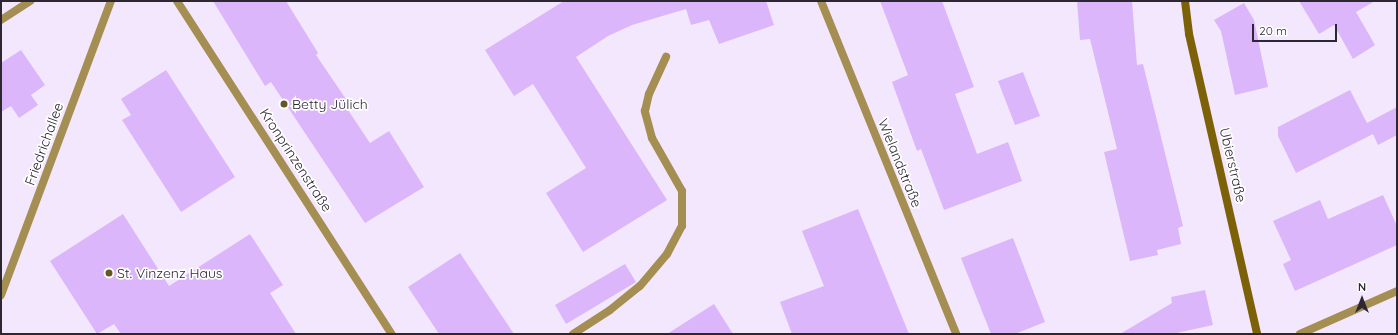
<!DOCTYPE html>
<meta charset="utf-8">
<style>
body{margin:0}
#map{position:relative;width:1398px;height:335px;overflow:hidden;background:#f3e7fe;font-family:Quicksand,sans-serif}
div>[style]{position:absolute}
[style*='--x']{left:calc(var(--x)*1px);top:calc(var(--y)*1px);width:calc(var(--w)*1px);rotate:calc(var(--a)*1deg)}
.building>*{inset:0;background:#dbb6fa}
.lane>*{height:8px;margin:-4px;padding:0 4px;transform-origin:4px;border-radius:4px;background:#a58e52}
.street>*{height:8px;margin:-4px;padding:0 4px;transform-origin:4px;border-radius:4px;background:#a58e52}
.secondary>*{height:8px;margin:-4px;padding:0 4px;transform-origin:4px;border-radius:4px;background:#7c6108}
.dots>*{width:11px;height:11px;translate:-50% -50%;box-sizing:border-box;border:2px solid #fff;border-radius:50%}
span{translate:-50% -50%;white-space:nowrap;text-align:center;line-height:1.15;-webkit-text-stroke:3.5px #fff;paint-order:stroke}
.poi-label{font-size:14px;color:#2d2732}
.left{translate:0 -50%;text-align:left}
.street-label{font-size:14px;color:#2d2732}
.frame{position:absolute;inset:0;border:2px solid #2d2732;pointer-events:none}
.north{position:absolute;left:1342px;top:279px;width:40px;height:40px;-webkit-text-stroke:3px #fff;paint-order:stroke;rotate:0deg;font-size:11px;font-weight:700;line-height:16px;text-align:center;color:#2d2732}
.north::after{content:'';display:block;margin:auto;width:14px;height:18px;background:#2d2732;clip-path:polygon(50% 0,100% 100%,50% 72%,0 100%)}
.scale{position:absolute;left:1252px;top:24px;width:85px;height:18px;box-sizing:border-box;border:2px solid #2d2732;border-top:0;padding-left:5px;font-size:12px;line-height:14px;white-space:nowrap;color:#2d2732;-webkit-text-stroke:3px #fff;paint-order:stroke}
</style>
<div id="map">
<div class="building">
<i style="clip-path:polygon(213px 1px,286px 1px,318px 53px,316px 55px,348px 102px,344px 104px,370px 143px,389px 131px,424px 187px,365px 223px,271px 82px,265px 86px)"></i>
<i style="clip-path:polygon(564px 1px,766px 1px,774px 25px,719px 44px,709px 20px,691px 25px,686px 9px,632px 25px,608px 36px,576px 57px,667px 200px,583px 252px,546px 193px,586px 168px,533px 84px,514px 96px,485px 50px)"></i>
<i style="clip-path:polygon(880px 1px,942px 1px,974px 87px,955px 94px,977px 154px,1008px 142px,1022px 181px,944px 210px,921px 149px,917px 151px,892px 82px,908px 75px)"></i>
<i style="clip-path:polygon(1077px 1px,1132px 1px,1137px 65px,1143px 64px,1183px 226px,1178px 228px,1181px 244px,1157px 250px,1158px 255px,1130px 261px,1104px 152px,1117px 149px,1090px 39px,1080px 40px)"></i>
<i style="clip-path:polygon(1299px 1px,1375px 1px,1356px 12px,1375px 45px,1353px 59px,1334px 25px,1319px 34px)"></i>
<i style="clip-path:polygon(1244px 3px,1254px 20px,1268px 87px,1235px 95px,1221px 31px,1214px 20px)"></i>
<i style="clip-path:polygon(21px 50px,45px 85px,31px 95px,38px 105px,19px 118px,11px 106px,1px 112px,1px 63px)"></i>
<i style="clip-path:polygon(166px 70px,235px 177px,181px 212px,122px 120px,131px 115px,121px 99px)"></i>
<i style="clip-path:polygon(1023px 72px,1040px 116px,1015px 125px,998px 81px)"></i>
<i style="clip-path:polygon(1350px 90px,1367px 123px,1397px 107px,1397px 135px,1378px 145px,1373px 134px,1296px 173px,1278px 136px,1278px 127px)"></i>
<i style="clip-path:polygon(1383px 195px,1397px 226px,1397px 245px,1295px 291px,1283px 264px,1291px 260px,1273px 221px,1320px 200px,1328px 219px)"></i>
<i style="clip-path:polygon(858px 209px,909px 334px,792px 334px,780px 302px,824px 286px,802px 231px)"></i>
<i style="clip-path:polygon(123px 214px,169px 286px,250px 234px,283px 285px,270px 293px,296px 334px,121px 334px,114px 324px,97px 334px,50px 261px)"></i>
<i style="clip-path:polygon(1013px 238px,1045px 322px,1015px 334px,991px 334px,961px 258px)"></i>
<i style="clip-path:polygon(460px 253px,514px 334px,439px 334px,408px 287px)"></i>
<i style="clip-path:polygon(625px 264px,636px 282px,566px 324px,555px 305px)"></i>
<i style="clip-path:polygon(1205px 290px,1213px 325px,1172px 334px,1120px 334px,1172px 303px,1171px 297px)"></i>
<i style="clip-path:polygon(714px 304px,733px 334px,667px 334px)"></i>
</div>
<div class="lane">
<i style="--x:573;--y:334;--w:44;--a:-33"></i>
<i style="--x:610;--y:310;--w:38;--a:-39"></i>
<i style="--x:640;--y:286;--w:42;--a:-49.8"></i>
<i style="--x:667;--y:254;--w:32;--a:-62"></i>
<i style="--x:682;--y:226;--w:35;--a:-90"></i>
<i style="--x:682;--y:191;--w:61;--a:-119.5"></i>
<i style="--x:652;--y:138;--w:28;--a:-105"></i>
<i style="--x:645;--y:111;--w:17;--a:-77"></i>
<i style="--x:649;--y:94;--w:41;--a:-65.3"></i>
</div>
<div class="street">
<i style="--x:177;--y:1;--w:396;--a:57.2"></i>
<i style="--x:821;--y:1;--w:359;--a:67.9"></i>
<i style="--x:1;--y:20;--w:35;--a:-33"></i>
<i style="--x:1;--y:295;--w:314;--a:-69.5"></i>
<i style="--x:1300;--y:334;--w:106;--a:-23.9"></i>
</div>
<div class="secondary">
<i style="--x:1185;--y:1;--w:33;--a:83"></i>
<i style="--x:1189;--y:34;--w:308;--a:77.2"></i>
</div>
<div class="dots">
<i style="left:284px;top:104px;background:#675523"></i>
<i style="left:109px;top:273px;background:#675523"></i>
</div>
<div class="poi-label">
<span class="left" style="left:292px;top:104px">Betty Jülich</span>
<span class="left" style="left:117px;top:273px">St. Vinzenz Haus</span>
</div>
<div class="street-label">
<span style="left:44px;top:144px;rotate:-70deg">Friedrichallee</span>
<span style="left:296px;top:160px;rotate:57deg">Kronprinzenstraße</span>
<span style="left:900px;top:163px;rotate:68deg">Wielandstraße</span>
<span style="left:1233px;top:165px;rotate:77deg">Ubierstraße</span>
</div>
<div class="frame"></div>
<div class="north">N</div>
<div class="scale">20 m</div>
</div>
